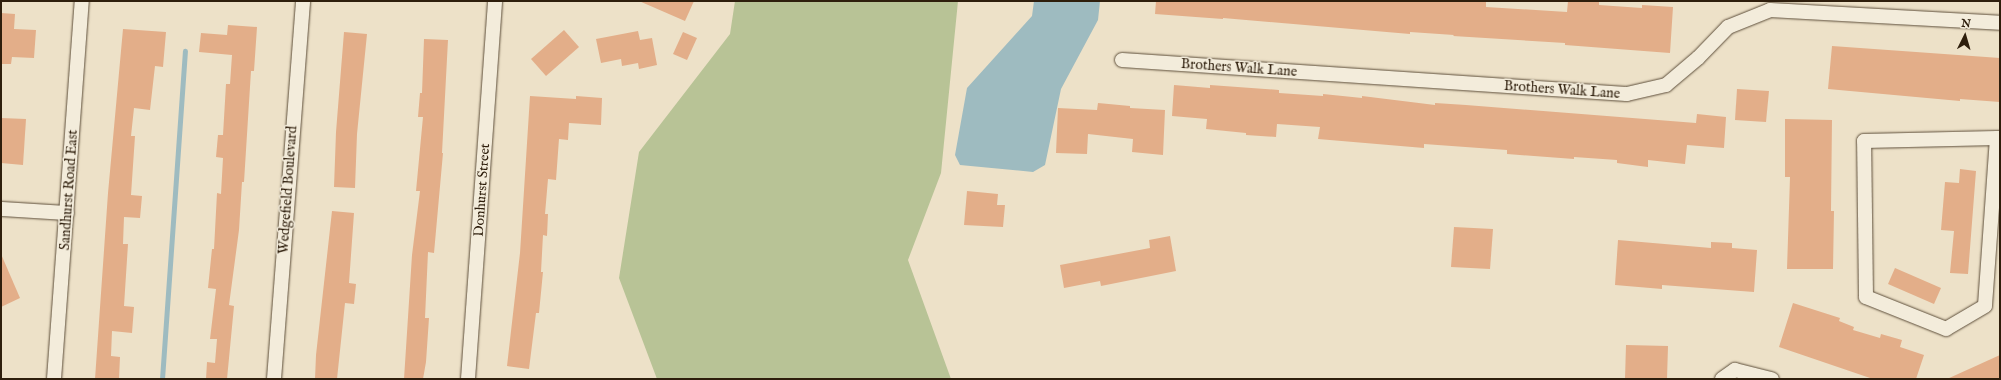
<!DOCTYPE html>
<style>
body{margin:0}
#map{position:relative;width:2001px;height:380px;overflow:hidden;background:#ede1c8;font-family:"IM FELL English",serif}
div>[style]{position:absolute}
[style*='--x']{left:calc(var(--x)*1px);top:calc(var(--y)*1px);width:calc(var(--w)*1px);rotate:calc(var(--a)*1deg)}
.green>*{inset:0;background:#b8c396}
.water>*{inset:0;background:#9ebbc0}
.stream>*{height:5px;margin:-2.5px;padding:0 2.5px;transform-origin:2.5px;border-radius:2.5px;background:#9ebbc0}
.building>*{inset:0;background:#e3ae89}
.roads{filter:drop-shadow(0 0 1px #5e4f3b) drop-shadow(0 0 1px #5e4f3b)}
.minor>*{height:14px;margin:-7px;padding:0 7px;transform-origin:7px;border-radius:7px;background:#f3ecdb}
span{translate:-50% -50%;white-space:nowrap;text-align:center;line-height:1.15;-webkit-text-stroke:3px #f3ecdb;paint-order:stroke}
.street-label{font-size:14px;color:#2e1e0c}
.frame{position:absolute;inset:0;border:2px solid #2e1e0c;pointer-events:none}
.north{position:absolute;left:1945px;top:16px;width:40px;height:40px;-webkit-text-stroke:3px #f3ecdb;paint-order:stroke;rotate:5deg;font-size:11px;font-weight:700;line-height:16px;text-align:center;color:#2e1e0c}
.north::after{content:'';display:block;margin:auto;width:14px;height:18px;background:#2e1e0c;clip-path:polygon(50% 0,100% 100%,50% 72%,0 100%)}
</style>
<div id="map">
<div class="green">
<i style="clip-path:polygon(735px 1px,958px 1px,941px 173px,908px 260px,951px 379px,657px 379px,619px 278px,639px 152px,730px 34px)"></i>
</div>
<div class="water">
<i style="clip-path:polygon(1034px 1px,1100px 1px,1098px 20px,1061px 89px,1045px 165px,1033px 172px,960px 165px,955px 155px,967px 88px,1032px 16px)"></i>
</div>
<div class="stream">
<i style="--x:162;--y:379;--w:329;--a:-86"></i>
</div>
<div class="building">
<i style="clip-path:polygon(639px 1px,694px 1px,685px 21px)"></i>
<i style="clip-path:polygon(1156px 1px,1486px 1px,1486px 7px,1567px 12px,1568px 1px,1599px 2px,1599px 5px,1642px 8px,1642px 5px,1673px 7px,1670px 53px,1565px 45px,1565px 43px,1453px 36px,1454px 35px,1410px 32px,1410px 34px,1223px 18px,1223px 19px,1155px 14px)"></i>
<i style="clip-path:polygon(1px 13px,15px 14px,14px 29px,36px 30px,34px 58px,12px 57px,11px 64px,1px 64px)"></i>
<i style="clip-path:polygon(228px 25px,257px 27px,254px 71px,251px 71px,244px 182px,242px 182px,239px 230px,229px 305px,234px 306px,227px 379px,206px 379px,207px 362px,215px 363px,217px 339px,210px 339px,216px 289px,208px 288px,212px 249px,214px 249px,217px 193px,221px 194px,223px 158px,216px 157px,218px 135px,223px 135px,226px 84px,230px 84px,232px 55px,199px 52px,201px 33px,227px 35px)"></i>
<i style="clip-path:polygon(123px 29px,166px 32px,163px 67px,155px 66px,150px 110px,134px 108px,131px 136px,135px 136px,131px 195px,142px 196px,140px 218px,124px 217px,123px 244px,128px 244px,124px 306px,134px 307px,132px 333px,112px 331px,111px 356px,120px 357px,119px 379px,95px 379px,108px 193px)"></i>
<i style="clip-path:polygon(564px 30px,579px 47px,546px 76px,531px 59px)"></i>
<i style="clip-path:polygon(638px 31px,640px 40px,652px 38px,657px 65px,639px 69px,638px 63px,622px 66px,621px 59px,601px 63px,596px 39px)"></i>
<i style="clip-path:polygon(344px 32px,367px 34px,357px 134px,355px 188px,334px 187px,336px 132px)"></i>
<i style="clip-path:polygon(683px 32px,697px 38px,687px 60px,673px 54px)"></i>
<i style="clip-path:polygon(424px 39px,448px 40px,442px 153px,443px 153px,434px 253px,428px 252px,425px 318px,429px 318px,426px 362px,423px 379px,404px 379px,412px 255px,420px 191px,416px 191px,423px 117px,418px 117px,420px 93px,422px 93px)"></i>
<i style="clip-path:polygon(1832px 46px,2000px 58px,2000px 102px,1960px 99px,1960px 101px,1828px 89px)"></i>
<i style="clip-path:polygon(1174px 85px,1210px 88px,1210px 85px,1279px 90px,1279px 93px,1323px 96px,1323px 94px,1362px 98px,1362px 96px,1435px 105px,1435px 103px,1466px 105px,1696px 123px,1697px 114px,1726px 117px,1724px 148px,1687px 145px,1685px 164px,1648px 160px,1648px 167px,1617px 163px,1617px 160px,1574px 157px,1574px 159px,1507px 154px,1507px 150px,1424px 144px,1424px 148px,1318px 139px,1320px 127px,1277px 124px,1276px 137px,1246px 135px,1246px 133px,1206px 129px,1207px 119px,1172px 116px)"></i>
<i style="clip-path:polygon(1737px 89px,1769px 91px,1766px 122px,1735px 120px)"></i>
<i style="clip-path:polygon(530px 96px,576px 99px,576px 96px,602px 98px,601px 125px,569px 123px,568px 140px,559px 139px,556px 180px,548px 179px,545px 214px,548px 214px,547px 236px,543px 235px,541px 272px,543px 272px,539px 313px,536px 313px,529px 369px,507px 366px,520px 253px)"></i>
<i style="clip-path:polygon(1098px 103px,1130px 106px,1130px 108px,1165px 110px,1163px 155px,1132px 152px,1133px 139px,1088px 134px,1087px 154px,1056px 153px,1058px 108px,1097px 110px)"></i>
<i style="clip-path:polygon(1px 118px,26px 119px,23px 165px,1px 163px)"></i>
<i style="clip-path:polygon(1785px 119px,1832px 120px,1831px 211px,1834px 211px,1833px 269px,1787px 269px,1790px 177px,1785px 177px)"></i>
<i style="clip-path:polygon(1960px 169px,1976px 171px,1968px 274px,1950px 273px,1954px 231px,1941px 230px,1945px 182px,1959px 183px)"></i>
<i style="clip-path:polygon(967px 191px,998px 194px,997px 205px,1005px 205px,1003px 227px,964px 225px)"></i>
<i style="clip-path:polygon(332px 211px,354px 213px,349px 283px,356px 284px,354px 304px,345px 303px,337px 379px,315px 379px,316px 355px)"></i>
<i style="clip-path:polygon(1454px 227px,1493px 229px,1490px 269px,1451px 267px)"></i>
<i style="clip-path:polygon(1170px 236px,1176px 271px,1101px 286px,1100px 281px,1064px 288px,1060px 265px,1150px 248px,1149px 240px)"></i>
<i style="clip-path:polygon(1618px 240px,1711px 248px,1711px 242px,1732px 243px,1732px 248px,1757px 250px,1754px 292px,1662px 285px,1662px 289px,1615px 285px)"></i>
<i style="clip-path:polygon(1px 254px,20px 298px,1px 307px)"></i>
<i style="clip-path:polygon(1895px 268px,1941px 288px,1934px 304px,1888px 284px)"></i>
<i style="clip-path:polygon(1793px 303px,1840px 318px,1839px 321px,1854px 327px,1853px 330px,1880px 338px,1881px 334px,1902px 340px,1900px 347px,1924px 355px,1916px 379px,1873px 379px,1779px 347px)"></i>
<i style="clip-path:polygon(1626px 345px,1668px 346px,1667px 379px,1625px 379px)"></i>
<i style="clip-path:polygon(2000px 355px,2000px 379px,1947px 379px)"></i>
</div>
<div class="roads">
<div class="minor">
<i style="--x:1122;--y:60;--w:506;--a:3.85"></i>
<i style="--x:1627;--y:94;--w:40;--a:-13"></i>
<i style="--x:1666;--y:85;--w:42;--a:-40.2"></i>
<i style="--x:1698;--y:58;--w:43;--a:-45.9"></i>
<i style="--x:1728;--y:27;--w:45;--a:-22"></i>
<i style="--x:1770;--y:10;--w:230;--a:3.2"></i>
<i style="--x:1997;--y:138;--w:168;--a:94.1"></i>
<i style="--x:1985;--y:306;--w:45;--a:149.5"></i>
<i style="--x:1946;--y:329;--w:86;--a:-158.2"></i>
<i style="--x:1866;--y:297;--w:156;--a:-90.7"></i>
<i style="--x:1864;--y:141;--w:133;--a:-1.3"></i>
<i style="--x:1997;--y:138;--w:3;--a:0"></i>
<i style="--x:1;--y:209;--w:66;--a:3.5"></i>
<i style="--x:54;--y:379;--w:379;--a:-85.8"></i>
<i style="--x:274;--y:379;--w:379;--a:-85.6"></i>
<i style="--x:468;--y:379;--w:379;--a:-85.9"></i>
<i style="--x:1722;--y:379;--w:16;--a:-35"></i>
<i style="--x:1735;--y:370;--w:38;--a:14"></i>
</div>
</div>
<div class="street-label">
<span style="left:1239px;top:68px;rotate:4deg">Brothers Walk Lane</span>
<span style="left:1562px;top:90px;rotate:4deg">Brothers Walk Lane</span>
<span style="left:69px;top:190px;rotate:-86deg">Sandhurst Road East</span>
<span style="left:288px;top:190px;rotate:-86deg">Wedgefield Boulevard</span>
<span style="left:482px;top:190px;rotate:-86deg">Donhurst Street</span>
</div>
<div class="frame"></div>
<div class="north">N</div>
</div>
